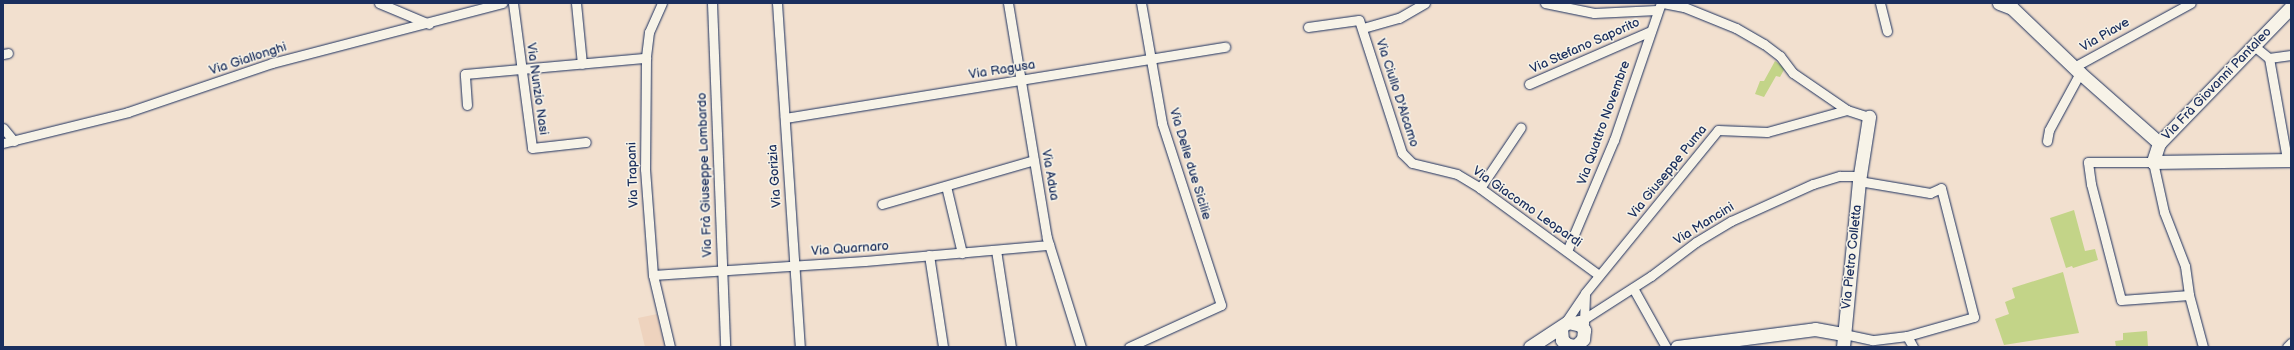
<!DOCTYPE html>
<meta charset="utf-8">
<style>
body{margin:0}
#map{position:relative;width:2294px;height:350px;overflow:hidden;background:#f2e0cf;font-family:"Balsamiq Sans",sans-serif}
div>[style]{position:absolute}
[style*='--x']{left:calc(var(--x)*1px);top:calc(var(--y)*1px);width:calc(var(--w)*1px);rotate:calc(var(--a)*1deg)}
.built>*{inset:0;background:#eed3be}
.green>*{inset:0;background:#c3d488}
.roads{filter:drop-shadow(0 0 1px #1b2f5e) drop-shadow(0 0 1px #1b2f5e)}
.street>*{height:9px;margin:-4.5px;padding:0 4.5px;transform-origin:4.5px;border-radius:4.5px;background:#f7f3e8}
.secondary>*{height:13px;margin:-6.5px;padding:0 6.5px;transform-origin:6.5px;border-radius:6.5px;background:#f7f3e8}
span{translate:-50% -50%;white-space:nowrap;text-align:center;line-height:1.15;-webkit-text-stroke:3px #f7f3e8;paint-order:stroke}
.street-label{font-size:13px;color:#1b2f5e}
.frame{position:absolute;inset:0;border:4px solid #1b2f5e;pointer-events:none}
</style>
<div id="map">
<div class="built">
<i style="clip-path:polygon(657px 314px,665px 347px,645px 347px,638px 318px)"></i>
</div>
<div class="green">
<i style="clip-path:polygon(1775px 61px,1785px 68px,1780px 77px,1776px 76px,1764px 97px,1755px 94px,1760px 81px,1764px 81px)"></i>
<i style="clip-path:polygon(2074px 210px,2085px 251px,2095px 249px,2098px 260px,2073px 268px,2072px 266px,2066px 268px,2050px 218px)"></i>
<i style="clip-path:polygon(2063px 272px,2079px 333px,2004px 345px,1995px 319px,2009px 314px,2005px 302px,2015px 298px,2012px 288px)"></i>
<i style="clip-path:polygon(2147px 331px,2148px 347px,2116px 347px,2115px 341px,2123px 340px,2123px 333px)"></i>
</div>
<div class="roads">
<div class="street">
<i style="--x:379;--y:3;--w:54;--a:22.8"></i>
<i style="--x:513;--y:3;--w:146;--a:82.5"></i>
<i style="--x:532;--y:148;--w:54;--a:-6.3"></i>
<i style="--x:576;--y:3;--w:61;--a:84.4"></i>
<i style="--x:662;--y:3;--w:32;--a:114"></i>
<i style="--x:649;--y:32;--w:26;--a:97"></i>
<i style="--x:646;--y:58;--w:111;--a:90.5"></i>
<i style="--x:645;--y:169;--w:106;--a:85.7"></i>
<i style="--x:653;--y:275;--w:74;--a:76.7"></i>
<i style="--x:712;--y:3;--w:344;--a:87.8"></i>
<i style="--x:777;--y:3;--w:345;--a:86.2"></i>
<i style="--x:1008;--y:3;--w:238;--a:80.6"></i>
<i style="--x:1047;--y:238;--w:114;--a:72.7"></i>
<i style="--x:1545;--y:3;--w:50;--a:11.5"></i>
<i style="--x:1594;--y:13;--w:63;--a:-2.7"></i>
<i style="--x:1663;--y:3;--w:21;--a:11"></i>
<i style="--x:1684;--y:7;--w:56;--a:22"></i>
<i style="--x:1736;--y:28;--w:32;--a:30"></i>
<i style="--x:1764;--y:44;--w:20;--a:37"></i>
<i style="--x:1780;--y:56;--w:21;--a:53"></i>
<i style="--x:1793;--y:73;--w:65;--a:34.4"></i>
<i style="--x:1880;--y:3;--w:29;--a:76"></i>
<i style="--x:1308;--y:27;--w:51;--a:-7.8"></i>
<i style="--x:1359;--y:20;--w:140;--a:72.1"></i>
<i style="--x:1402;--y:153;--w:14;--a:45"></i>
<i style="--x:1412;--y:163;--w:46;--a:13.7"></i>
<i style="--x:1457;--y:174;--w:27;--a:31"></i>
<i style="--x:1480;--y:188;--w:147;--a:36.2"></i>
<i style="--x:1363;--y:28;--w:37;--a:-16"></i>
<i style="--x:1399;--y:18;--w:30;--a:-30"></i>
<i style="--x:2254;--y:46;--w:19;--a:39"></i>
<i style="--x:3;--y:54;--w:5;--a:-11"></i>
<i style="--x:2269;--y:58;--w:97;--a:79.9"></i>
<i style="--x:2286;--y:153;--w:7;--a:45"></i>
<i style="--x:2269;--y:58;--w:22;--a:-8"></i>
<i style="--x:2074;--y:67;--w:133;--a:-28.7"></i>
<i style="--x:1529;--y:84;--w:133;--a:-23.5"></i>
<i style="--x:467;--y:105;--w:31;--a:-94"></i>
<i style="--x:465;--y:74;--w:182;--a:-5.1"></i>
<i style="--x:785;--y:118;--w:446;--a:-9.2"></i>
<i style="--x:3;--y:128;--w:17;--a:50"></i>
<i style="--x:2047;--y:141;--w:11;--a:-80"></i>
<i style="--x:2049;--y:130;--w:65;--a:-61.5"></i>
<i style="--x:3;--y:143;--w:129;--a:-13.9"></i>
<i style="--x:128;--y:112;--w:152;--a:-18.8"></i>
<i style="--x:272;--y:63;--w:238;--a:-14.6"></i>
<i style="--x:946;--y:186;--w:69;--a:76.6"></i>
<i style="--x:1480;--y:188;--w:73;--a:-56.1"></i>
<i style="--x:882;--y:204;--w:158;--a:-16.1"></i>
<i style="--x:996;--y:250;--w:98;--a:81.2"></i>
<i style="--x:1567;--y:251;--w:121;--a:-67.1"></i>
<i style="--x:1614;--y:140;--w:145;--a:-71.1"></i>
<i style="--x:929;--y:255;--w:93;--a:81.3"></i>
<i style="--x:653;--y:275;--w:212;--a:-3.8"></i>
<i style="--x:865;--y:261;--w:185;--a:-5"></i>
<i style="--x:1633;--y:288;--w:68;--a:60.8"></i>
<i style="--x:2189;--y:295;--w:68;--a:175.8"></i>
<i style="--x:2121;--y:300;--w:120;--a:-104.5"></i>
<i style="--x:2091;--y:184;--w:22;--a:-98"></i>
<i style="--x:2088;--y:162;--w:65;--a:0"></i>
<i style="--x:2153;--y:162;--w:51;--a:77.6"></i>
<i style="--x:2164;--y:212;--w:58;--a:68.7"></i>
<i style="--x:2185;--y:266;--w:29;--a:82"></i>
<i style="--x:2189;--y:295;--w:54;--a:74.9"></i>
<i style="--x:1573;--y:321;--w:11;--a:-10"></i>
<i style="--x:1584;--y:319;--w:80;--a:-32.7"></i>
<i style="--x:1651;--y:276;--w:56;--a:-37.1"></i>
<i style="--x:1696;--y:242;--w:41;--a:-31"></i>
<i style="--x:1731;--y:221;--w:90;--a:-24.3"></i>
<i style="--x:1813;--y:184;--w:28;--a:-17"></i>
<i style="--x:1840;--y:176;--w:14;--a:0"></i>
<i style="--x:1854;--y:176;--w:7;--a:45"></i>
<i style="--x:1859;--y:181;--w:72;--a:9.6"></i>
<i style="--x:1930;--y:193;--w:12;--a:-24"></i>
<i style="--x:1941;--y:188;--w:133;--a:75.7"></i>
<i style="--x:1974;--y:317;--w:70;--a:164.2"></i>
<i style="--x:1907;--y:336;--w:35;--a:173"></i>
<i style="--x:1872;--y:340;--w:29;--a:-168"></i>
<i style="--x:1565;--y:323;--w:36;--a:-56"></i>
<i style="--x:1585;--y:293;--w:210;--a:-50.8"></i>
<i style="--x:1718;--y:130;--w:49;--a:2.3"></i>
<i style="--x:1767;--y:132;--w:83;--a:-15.4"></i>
<i style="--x:1847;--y:110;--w:23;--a:18"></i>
<i style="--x:1584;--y:323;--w:29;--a:-88"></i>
<i style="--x:1907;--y:336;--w:13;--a:61"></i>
<i style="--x:1129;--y:347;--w:101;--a:-24.5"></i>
<i style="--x:1221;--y:305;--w:191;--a:-108"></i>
<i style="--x:1162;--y:123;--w:122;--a:-99.9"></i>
<i style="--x:2287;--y:347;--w:6;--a:-45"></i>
</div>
<div class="secondary">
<i style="--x:1999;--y:3;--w:14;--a:21"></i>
<i style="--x:2012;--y:8;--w:94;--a:43.7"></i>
<i style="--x:2080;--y:73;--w:106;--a:41.5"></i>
<i style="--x:2291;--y:7;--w:190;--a:134.1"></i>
<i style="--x:2159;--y:143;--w:20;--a:108"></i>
<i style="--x:2153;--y:162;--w:138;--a:-0.8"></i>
<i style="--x:1530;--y:347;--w:45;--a:-33.3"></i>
<i style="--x:1568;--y:322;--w:13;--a:13"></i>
<i style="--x:1581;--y:325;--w:6;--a:59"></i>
<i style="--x:1584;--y:330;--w:9;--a:96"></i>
<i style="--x:1583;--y:339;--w:10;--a:135"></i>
<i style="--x:1576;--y:346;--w:8;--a:-173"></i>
<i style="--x:1568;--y:345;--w:8;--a:-140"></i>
<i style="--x:1562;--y:340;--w:12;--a:-95"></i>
<i style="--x:1677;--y:347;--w:139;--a:-7.4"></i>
<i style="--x:1815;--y:329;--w:29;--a:10"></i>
<i style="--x:1843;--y:347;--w:167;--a:-84.5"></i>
<i style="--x:1859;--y:181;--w:65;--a:-81.1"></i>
</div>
</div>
<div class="street-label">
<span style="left:2105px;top:35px;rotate:-30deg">Via Piave</span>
<span style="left:1585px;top:46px;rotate:-24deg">Via Stefano Saporito</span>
<span style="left:248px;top:59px;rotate:-18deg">Via Giallonghi</span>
<span style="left:1002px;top:70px;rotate:-9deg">Via Ragusa</span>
<span style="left:2217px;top:84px;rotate:-46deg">Via Frà Giovanni Pantaleo</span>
<span style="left:537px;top:89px;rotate:82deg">Via Nunzio Nasi</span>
<span style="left:1397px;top:93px;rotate:72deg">Via Ciullo D'Alcamo</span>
<span style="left:1604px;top:123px;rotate:-70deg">Via Quattro Novembre</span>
<span style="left:1190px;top:164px;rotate:73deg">Via Delle due Sicilie</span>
<span style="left:1668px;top:172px;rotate:-51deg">Via Giuseppe Puma</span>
<span style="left:633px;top:175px;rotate:-92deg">Via Trapani</span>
<span style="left:705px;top:175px;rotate:-92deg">Via Frà Giuseppe Lombardo</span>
<span style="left:1050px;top:175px;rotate:80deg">Via Adua</span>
<span style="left:775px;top:176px;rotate:-94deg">Via Gorizia</span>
<span style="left:1527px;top:207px;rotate:35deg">Via Giacomo Leopardi</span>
<span style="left:1704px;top:224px;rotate:-32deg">Via Mancini</span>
<span style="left:850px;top:249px;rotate:-4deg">Via Quarnaro</span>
<span style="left:1852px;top:257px;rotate:-84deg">Via Pietro Colletta</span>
</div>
<div class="frame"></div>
</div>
